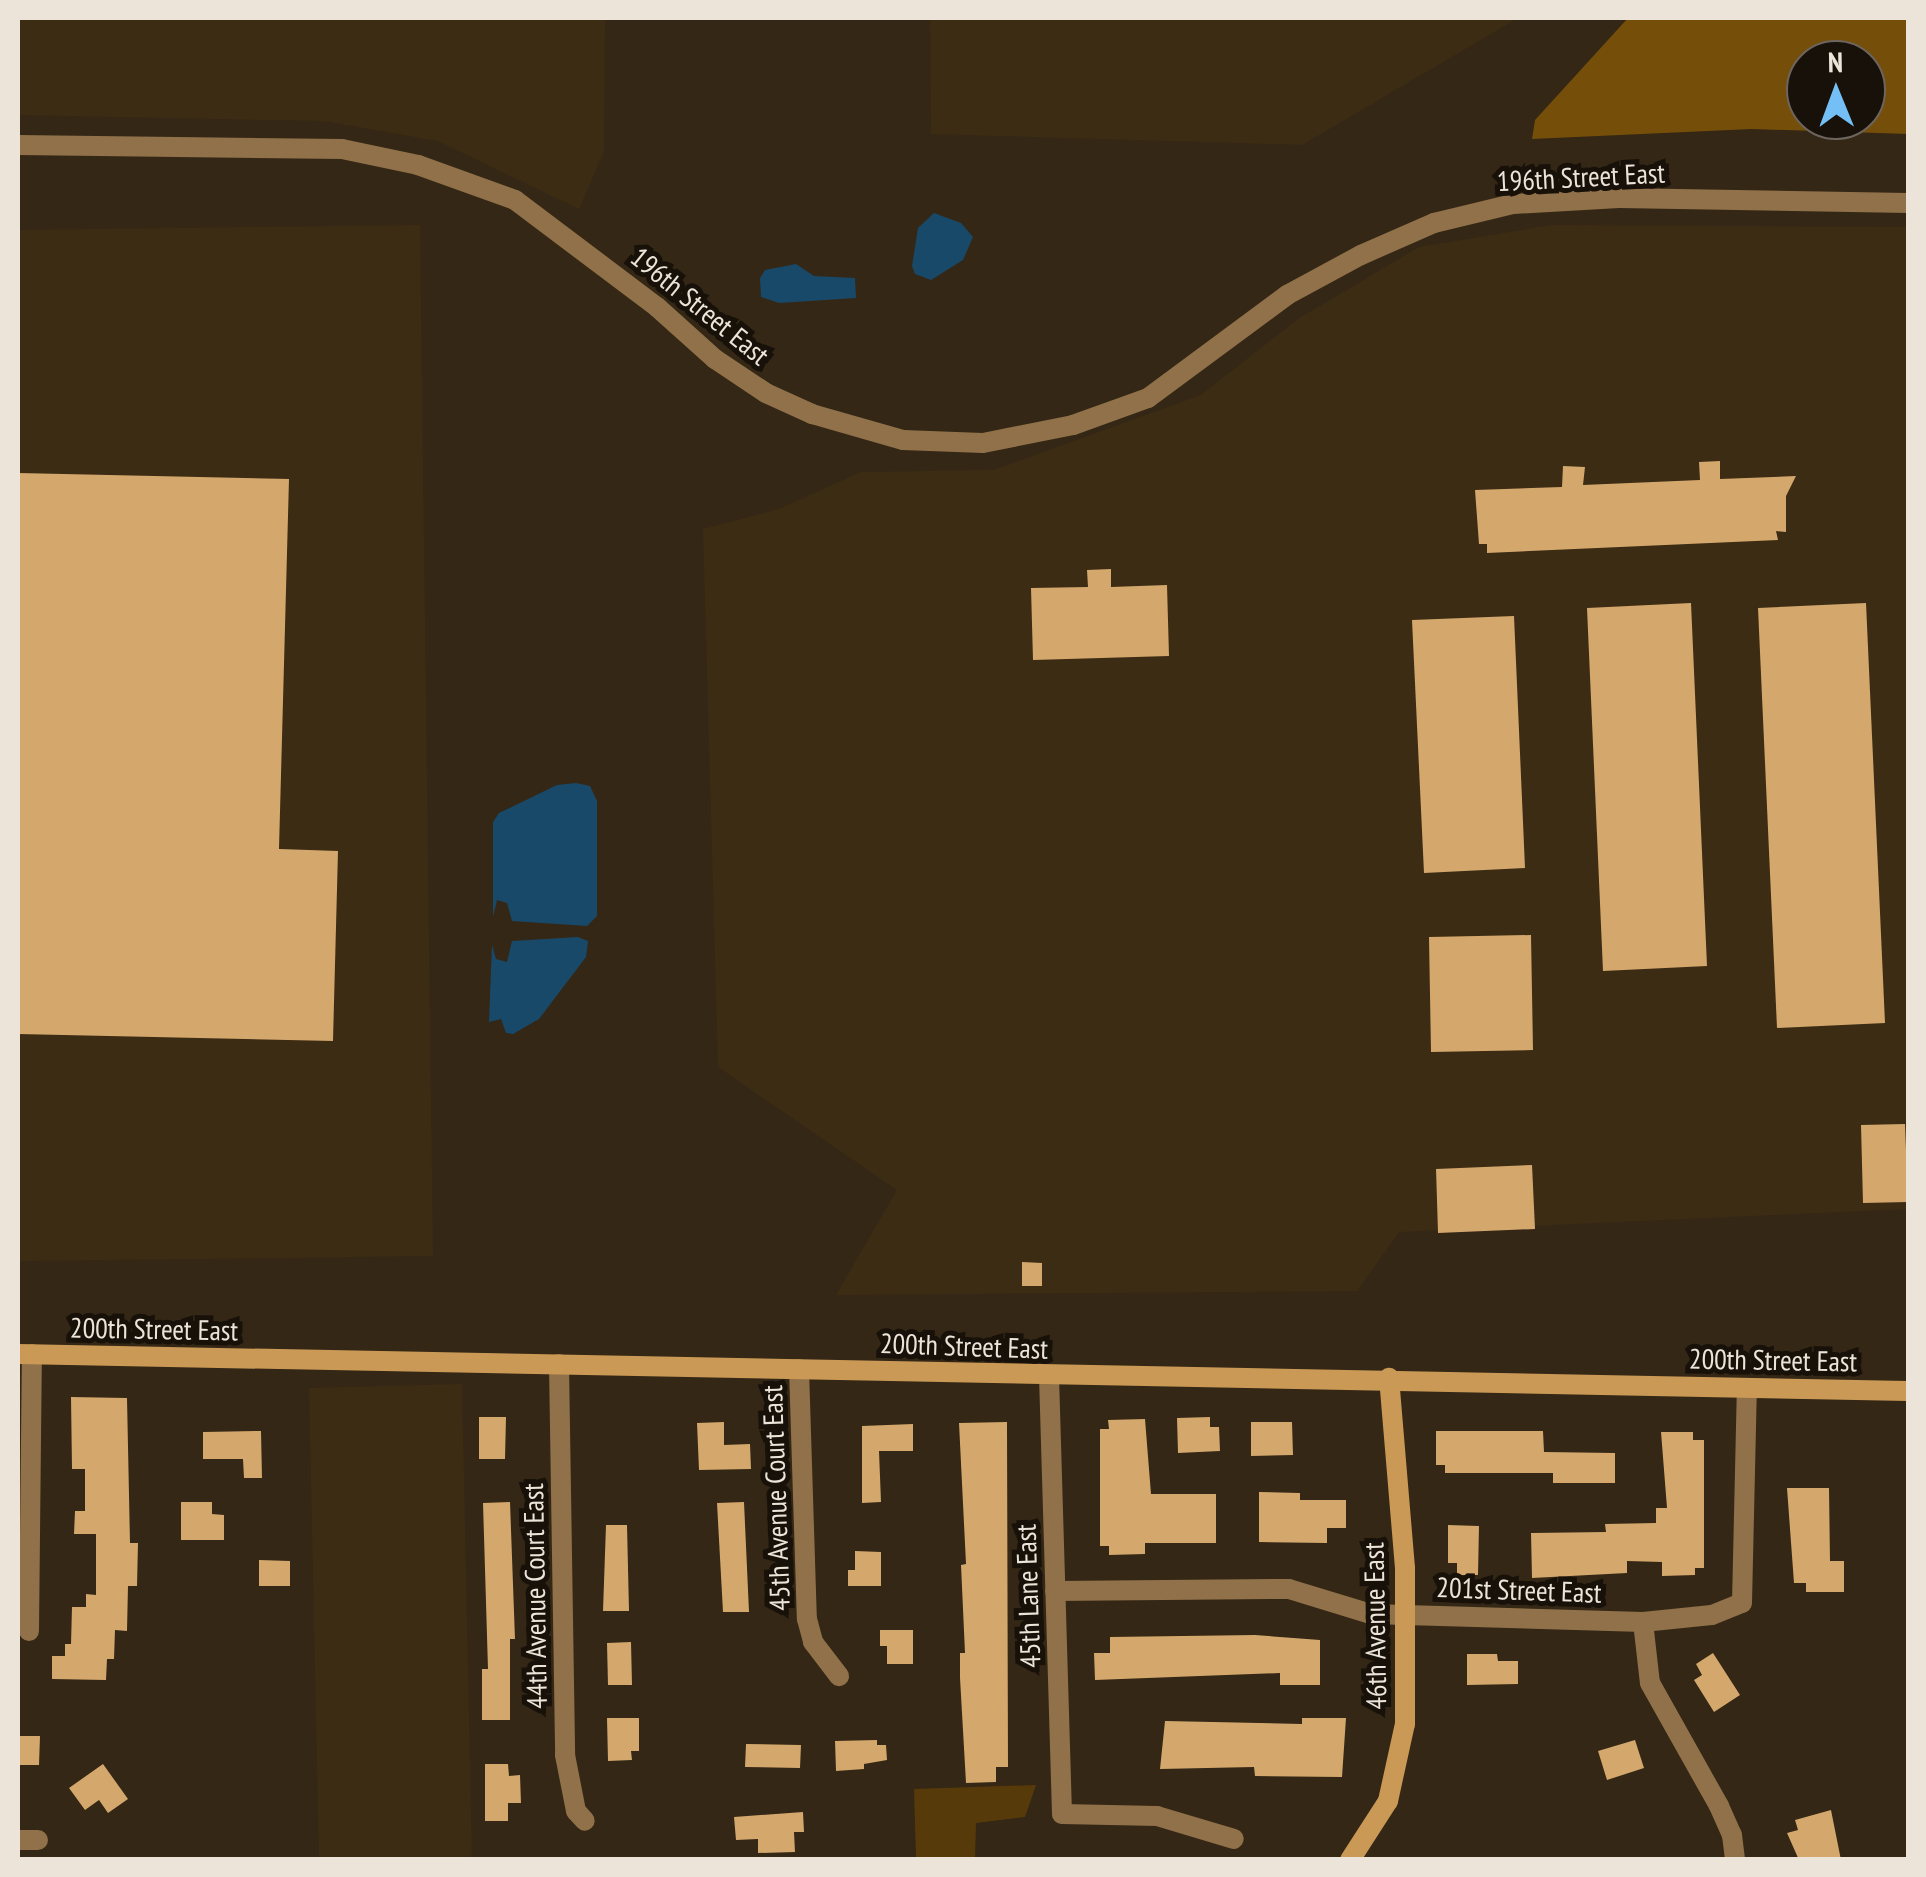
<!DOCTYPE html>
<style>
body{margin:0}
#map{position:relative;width:1926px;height:1877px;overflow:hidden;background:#342715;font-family:"PT Sans Narrow",sans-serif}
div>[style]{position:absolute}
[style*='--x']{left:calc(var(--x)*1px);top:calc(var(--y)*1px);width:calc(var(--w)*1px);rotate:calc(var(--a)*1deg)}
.built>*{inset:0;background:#3d2c14}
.green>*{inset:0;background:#573a09}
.forest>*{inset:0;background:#754e0a}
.water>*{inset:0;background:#194969}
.building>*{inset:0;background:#d4a86d}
.street>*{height:20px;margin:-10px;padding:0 10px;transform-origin:10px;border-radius:10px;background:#907149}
.secondary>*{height:20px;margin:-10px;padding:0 10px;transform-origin:10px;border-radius:10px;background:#ca9956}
span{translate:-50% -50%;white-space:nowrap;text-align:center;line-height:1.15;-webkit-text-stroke:10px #17110a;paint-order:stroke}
.street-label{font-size:28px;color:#ede4d9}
.frame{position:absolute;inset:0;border:20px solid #ede4d9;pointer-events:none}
.north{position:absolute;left:1786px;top:40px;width:100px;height:100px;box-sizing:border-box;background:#17110a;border:2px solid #6d655d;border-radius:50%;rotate:359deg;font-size:28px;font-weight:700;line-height:40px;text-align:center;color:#ede4d9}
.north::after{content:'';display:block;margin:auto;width:35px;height:45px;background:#74c0f6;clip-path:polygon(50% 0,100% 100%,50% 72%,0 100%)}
</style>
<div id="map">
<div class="built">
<i style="clip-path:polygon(18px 18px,605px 18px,604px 151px,579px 209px,438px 141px,324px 121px,18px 115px)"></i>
<i style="clip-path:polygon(930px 18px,1518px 18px,1302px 145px,931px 134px)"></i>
<i style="clip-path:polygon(420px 225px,433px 1256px,18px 1261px,18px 230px)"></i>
<i style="clip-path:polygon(1551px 225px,1908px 227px,1908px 1209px,1399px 1232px,1357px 1291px,836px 1295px,897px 1190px,718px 1067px,703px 529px,779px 509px,861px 472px,994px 470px,1201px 395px,1298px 319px,1419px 247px)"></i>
<i style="clip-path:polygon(462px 1384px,472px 1859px,319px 1859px,309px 1388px)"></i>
</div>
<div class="green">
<i style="clip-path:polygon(1036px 1785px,1025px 1817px,976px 1823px,975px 1859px,916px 1859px,914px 1789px)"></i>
</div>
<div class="forest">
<i style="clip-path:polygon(evenodd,1628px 18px,1908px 18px,1908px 134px,1752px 129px,1532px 139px,1535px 120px,1628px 18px,1806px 60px,1866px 60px,1866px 120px,1806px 120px,1806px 60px)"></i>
</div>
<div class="water">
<i style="clip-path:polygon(934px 213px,961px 223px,973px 237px,963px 260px,931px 280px,915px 274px,912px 266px,918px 228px)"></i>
<i style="clip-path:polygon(796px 264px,814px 276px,855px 278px,856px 298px,779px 303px,761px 297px,760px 278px,765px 270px)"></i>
<i style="clip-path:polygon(576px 783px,590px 786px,597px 801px,597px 916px,587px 926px,512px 921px,507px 903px,497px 900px,493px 917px,493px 822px,499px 813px,557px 785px)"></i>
<i style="clip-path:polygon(578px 937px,588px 941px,586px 957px,539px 1019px,513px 1034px,506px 1033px,501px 1019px,489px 1022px,492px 945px,496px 959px,507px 962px,512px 941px)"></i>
</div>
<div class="building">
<i style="clip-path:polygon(1720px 461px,1720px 479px,1796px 476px,1786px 496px,1786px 532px,1776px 531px,1778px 540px,1487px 553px,1487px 544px,1479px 544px,1475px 490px,1562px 487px,1563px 466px,1585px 467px,1583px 485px,1700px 480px,1699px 462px)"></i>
<i style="clip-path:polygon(18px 473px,289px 479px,279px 849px,338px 851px,333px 1041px,18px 1034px)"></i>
<i style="clip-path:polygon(1111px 569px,1111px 587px,1167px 585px,1169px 656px,1033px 660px,1031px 588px,1088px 587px,1087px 570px)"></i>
<i style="clip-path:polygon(1691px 603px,1707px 966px,1603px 971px,1587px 608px)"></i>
<i style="clip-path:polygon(1866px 603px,1885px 1023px,1777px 1028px,1758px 608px)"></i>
<i style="clip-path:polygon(1514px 616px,1525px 868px,1424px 873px,1412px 620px)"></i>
<i style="clip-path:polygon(1531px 935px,1533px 1050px,1431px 1052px,1429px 937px)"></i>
<i style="clip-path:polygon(1905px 1124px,1908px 1202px,1863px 1203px,1861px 1125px)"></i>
<i style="clip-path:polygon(1532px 1165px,1535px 1229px,1438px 1233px,1436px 1169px)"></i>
<i style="clip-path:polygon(1022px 1262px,1042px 1263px,1042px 1286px,1022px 1286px)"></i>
<i style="clip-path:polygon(71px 1397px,127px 1398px,130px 1543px,138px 1543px,137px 1586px,128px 1586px,127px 1631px,115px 1630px,114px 1659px,107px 1659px,106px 1680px,52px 1679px,52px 1656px,65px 1656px,65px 1644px,71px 1644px,72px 1607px,86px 1607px,86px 1594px,96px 1595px,96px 1534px,74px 1534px,75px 1511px,85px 1511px,85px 1469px,72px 1469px)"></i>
<i style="clip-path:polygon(479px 1417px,506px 1417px,505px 1459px,479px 1459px)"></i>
<i style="clip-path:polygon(1210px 1417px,1210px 1427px,1219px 1427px,1220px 1451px,1178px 1453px,1177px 1418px)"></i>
<i style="clip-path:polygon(1145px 1419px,1151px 1494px,1216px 1494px,1216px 1543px,1145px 1543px,1145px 1554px,1109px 1555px,1109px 1546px,1100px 1546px,1100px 1429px,1109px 1429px,1108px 1420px)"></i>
<i style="clip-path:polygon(724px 1422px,724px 1445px,750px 1444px,751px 1469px,699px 1470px,697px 1423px)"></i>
<i style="clip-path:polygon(1007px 1422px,1008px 1767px,996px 1767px,996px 1782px,966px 1783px,960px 1678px,960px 1653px,965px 1653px,961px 1565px,966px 1564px,959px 1423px)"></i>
<i style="clip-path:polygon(1251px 1422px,1292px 1422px,1293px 1455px,1251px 1456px)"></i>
<i style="clip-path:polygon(913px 1424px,913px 1451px,879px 1451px,881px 1502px,862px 1503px,862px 1426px)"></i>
<i style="clip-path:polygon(261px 1431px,262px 1478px,244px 1478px,243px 1459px,203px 1459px,203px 1432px)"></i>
<i style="clip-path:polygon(1436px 1431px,1543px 1431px,1544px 1452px,1615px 1453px,1615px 1483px,1553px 1483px,1553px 1473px,1445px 1473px,1445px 1465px,1436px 1465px)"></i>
<i style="clip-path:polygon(1661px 1432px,1693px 1432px,1693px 1440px,1704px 1440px,1704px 1568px,1695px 1568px,1695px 1575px,1662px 1576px,1662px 1562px,1627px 1561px,1627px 1573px,1532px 1578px,1531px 1533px,1606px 1532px,1605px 1524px,1656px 1523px,1656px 1508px,1667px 1508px)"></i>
<i style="clip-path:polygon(1787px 1488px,1829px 1488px,1830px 1561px,1844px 1561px,1844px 1592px,1806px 1592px,1806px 1583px,1794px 1583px)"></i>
<i style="clip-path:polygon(1259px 1492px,1300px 1493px,1300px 1500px,1346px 1500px,1346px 1528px,1327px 1528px,1327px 1543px,1259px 1542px)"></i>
<i style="clip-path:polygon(181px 1502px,212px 1502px,212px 1514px,224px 1515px,224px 1540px,181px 1540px)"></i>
<i style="clip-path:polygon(510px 1502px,515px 1639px,510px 1639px,510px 1720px,482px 1720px,482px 1669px,488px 1669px,483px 1503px)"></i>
<i style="clip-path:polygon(744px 1502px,749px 1612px,723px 1612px,717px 1503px)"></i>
<i style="clip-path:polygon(606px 1525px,627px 1525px,629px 1611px,603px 1611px)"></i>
<i style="clip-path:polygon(1448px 1525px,1479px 1526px,1478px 1575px,1457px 1575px,1457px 1563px,1448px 1563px)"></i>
<i style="clip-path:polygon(855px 1551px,881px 1552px,881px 1586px,848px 1586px,848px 1570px,855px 1570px)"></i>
<i style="clip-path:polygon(259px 1560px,290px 1561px,290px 1586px,259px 1586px)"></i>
<i style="clip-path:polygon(880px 1630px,913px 1630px,913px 1664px,887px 1664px,887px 1646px,880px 1646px)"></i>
<i style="clip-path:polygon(1255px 1635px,1320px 1640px,1320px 1685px,1280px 1685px,1280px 1673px,1095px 1680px,1094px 1653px,1110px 1653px,1110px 1637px)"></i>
<i style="clip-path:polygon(631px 1642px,632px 1685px,608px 1685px,607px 1643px)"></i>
<i style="clip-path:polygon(1713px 1653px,1740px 1695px,1714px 1712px,1694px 1680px,1702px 1675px,1696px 1664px)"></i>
<i style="clip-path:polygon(1467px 1654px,1497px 1654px,1498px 1661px,1518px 1661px,1518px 1684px,1467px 1685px)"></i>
<i style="clip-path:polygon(607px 1718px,639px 1718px,639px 1751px,631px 1751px,632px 1760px,608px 1761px)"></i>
<i style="clip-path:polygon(1302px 1718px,1346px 1718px,1342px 1777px,1255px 1776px,1254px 1767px,1160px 1769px,1165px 1721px,1302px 1724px)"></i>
<i style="clip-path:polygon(18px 1736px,40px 1736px,39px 1765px,18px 1765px)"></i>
<i style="clip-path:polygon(877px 1740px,877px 1745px,886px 1745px,887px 1760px,864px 1764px,864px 1769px,836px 1771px,835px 1741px)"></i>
<i style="clip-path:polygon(1635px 1740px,1644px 1768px,1607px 1780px,1598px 1751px)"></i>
<i style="clip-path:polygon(746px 1744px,801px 1745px,800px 1768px,745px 1767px)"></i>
<i style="clip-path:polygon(103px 1764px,128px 1799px,108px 1813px,99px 1800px,85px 1810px,69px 1788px)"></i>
<i style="clip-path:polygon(485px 1764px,508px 1764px,509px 1776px,520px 1775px,521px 1803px,508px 1803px,508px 1821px,485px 1821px)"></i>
<i style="clip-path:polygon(1831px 1810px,1841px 1860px,1799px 1860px,1787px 1833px,1798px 1830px,1795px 1820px)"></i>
<i style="clip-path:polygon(803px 1812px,804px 1832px,794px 1832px,795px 1852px,758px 1853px,758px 1839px,736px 1840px,734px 1817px)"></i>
</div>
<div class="street">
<i style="--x:18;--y:145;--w:324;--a:0.7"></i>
<i style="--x:342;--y:149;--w:78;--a:11.9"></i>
<i style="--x:418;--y:165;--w:103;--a:19.8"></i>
<i style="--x:515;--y:200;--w:178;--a:37"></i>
<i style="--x:657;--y:307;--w:78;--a:41.9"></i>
<i style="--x:715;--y:359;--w:61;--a:33.7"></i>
<i style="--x:766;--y:393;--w:51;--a:24.5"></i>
<i style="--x:812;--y:414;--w:95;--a:15.9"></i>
<i style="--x:903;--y:440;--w:80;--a:2.1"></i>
<i style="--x:983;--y:443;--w:92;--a:-11.3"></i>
<i style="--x:1073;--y:425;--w:80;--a:-19.8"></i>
<i style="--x:1148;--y:398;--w:173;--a:-36.5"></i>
<i style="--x:1287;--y:295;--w:84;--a:-28.4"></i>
<i style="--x:1361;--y:255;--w:80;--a:-23.7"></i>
<i style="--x:1434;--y:223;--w:81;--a:-13.5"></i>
<i style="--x:1513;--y:204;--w:106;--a:-3.2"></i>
<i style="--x:1619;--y:198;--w:289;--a:1"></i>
<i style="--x:559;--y:1364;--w:391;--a:89.1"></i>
<i style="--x:565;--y:1755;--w:57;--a:78.9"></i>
<i style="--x:576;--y:1811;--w:13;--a:48"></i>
<i style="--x:799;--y:1369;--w:250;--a:88.2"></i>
<i style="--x:807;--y:1619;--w:24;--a:75"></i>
<i style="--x:813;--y:1642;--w:43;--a:52.6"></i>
<i style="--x:1049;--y:1376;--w:438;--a:88.3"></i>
<i style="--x:1062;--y:1814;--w:95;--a:1.2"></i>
<i style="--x:1157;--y:1816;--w:80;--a:16.6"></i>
<i style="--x:1055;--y:1591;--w:234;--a:-0.5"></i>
<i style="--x:1289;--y:1589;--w:86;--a:17"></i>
<i style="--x:1371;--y:1614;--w:272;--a:1.7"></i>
<i style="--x:1643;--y:1622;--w:69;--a:-5.8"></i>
<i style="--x:1712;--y:1615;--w:32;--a:-22"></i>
<i style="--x:1742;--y:1603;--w:215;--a:-88.7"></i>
<i style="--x:1643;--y:1622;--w:61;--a:83.5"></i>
<i style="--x:1650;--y:1683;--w:141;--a:60.7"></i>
<i style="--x:1719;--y:1806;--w:32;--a:66"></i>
<i style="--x:1732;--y:1835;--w:25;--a:83"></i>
<i style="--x:29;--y:1631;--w:277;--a:-89.4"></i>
<i style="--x:18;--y:1840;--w:20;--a:0"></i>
</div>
<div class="secondary">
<i style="--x:18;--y:1354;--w:1890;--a:1.12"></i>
<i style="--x:1350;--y:1860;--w:70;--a:-57.2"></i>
<i style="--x:1388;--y:1801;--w:79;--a:-77.6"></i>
<i style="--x:1405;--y:1724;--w:156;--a:-90"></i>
<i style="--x:1405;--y:1568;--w:191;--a:-94.8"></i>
</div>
<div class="street-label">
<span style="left:1581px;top:177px;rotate:-3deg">196th Street East</span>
<span style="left:700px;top:306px;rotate:39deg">196th Street East</span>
<span style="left:154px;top:1329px;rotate:1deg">200th Street East</span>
<span style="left:964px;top:1346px;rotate:2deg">200th Street East</span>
<span style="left:1773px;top:1360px;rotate:1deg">200th Street East</span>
<span style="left:776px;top:1498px;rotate:-92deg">45th Avenue Court East</span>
<span style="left:1519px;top:1590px;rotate:2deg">201st Street East</span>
<span style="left:535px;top:1596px;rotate:-91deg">44th Avenue Court East</span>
<span style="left:1028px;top:1596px;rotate:-92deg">45th Lane East</span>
<span style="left:1375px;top:1626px;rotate:-91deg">46th Avenue East</span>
</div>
<div class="frame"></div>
<div class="north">N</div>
</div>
